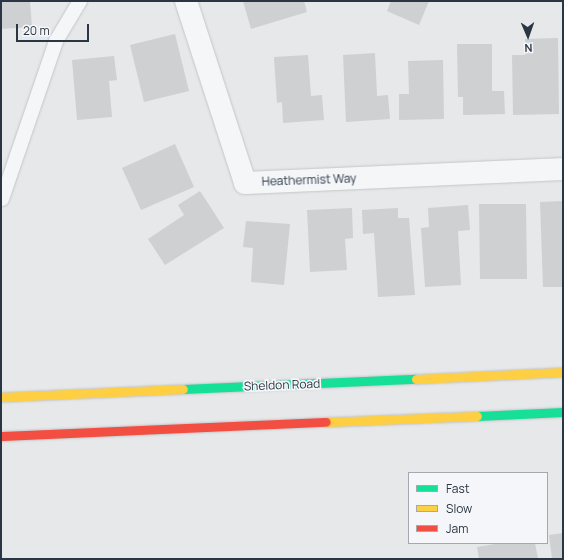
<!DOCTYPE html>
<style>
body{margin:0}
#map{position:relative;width:564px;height:560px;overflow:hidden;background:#e6e8ea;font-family:Manrope,sans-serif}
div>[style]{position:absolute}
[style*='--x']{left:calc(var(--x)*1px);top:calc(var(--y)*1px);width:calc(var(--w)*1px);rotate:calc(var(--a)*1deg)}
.building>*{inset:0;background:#ced0d2}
.roads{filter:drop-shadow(0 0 1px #c4c6c8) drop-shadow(0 0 1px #c4c6c8)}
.lane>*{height:14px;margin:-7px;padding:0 7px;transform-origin:7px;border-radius:7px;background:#f5f6f7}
.street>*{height:22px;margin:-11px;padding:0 11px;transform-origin:11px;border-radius:11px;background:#f5f6f7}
.fast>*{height:9px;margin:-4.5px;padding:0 4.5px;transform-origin:4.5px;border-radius:4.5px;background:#16e098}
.slow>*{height:9px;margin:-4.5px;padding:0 4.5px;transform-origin:4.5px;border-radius:4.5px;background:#ffcf43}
.jam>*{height:9px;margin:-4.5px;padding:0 4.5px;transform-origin:4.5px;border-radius:4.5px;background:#f24e42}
span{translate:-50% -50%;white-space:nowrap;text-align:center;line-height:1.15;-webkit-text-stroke:3.5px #f4f6f9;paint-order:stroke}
.street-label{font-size:12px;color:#2b3644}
.frame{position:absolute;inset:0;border:2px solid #2b3644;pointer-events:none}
.legend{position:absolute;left:408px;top:472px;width:140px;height:72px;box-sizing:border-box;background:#f4f6f9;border:1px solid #a4a9b1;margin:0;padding:5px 7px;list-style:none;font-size:12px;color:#2b3644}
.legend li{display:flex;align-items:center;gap:8px;height:20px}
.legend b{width:20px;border:1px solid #a4a9b1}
.north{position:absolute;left:508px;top:16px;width:40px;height:40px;-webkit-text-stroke:3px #f4f6f9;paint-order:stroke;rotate:178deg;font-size:11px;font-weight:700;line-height:16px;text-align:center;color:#2b3644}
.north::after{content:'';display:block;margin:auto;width:14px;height:18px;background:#2b3644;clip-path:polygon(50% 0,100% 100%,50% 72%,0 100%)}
.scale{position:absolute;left:16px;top:24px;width:73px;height:18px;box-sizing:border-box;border:2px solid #2b3644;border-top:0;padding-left:5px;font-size:12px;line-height:14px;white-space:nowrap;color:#2b3644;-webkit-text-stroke:3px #f4f6f9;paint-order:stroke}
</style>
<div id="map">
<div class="building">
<i style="clip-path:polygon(1px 1px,30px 1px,32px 27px,1px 29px)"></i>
<i style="clip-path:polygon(243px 1px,304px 1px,307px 12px,251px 29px)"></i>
<i style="clip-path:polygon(391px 1px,429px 1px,419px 25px,387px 11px)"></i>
<i style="clip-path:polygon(175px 34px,189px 91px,144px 102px,130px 45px)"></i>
<i style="clip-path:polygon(558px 38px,559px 114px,513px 115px,512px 55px,525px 55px,525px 39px)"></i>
<i style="clip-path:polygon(457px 44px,492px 44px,492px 91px,504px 91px,505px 114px,463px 115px,463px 97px,458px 97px)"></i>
<i style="clip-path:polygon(375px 53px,377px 96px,388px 95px,390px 119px,346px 122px,343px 55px)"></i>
<i style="clip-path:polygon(308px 55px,311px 96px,322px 95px,324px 120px,283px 123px,282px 102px,277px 103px,274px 57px)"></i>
<i style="clip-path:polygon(114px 56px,117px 80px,109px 81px,112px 117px,77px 120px,72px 60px)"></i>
<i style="clip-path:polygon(443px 60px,444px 119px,399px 120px,399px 94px,409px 94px,408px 61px)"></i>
<i style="clip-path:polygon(175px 144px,194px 187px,141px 210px,122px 168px)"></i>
<i style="clip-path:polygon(200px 191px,224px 228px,165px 265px,148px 239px,184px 215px,178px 205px)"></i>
<i style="clip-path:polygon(563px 201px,563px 287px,543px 287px,540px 202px)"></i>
<i style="clip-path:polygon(479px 204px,526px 204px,527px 279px,480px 279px)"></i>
<i style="clip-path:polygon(468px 205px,470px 230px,458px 231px,461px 285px,425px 287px,421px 228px,429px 227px,428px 208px)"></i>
<i style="clip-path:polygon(352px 208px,353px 238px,345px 239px,347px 270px,310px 272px,307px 210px)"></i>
<i style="clip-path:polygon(398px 208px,398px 218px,409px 218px,415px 295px,378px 297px,374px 233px,363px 234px,362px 210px)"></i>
<i style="clip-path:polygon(246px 221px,290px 224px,284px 285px,251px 282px,253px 248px,243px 247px)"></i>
<i style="clip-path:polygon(563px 533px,563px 559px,552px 559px,549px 535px)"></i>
<i style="clip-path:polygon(501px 543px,535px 543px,538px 559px,479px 559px,477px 547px)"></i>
</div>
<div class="roads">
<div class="lane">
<i style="--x:2;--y:199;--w:167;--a:-71.1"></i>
<i style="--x:56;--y:41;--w:47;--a:-59"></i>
</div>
<div class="street">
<i style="--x:186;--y:1;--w:191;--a:72"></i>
<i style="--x:245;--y:183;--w:318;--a:-2.5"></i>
</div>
<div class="fast">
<i style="--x:183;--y:389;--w:233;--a:-2.5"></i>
<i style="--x:477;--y:416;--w:86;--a:-2.7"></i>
</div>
<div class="slow">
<i style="--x:416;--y:379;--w:147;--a:-2.7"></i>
<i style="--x:1;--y:397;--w:182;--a:-2.5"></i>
<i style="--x:326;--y:422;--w:151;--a:-2.3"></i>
</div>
<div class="jam">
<i style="--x:1;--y:436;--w:325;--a:-2.5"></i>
</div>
</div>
<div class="street-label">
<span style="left:309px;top:180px;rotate:-2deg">Heathermist Way</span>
<span style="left:282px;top:385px;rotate:-2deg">Sheldon Road</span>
</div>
<div class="frame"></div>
<ul class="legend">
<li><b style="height:5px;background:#16e098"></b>Fast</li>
<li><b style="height:5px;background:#ffcf43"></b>Slow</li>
<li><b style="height:5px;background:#f24e42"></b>Jam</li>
</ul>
<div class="north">N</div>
<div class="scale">20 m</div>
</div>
